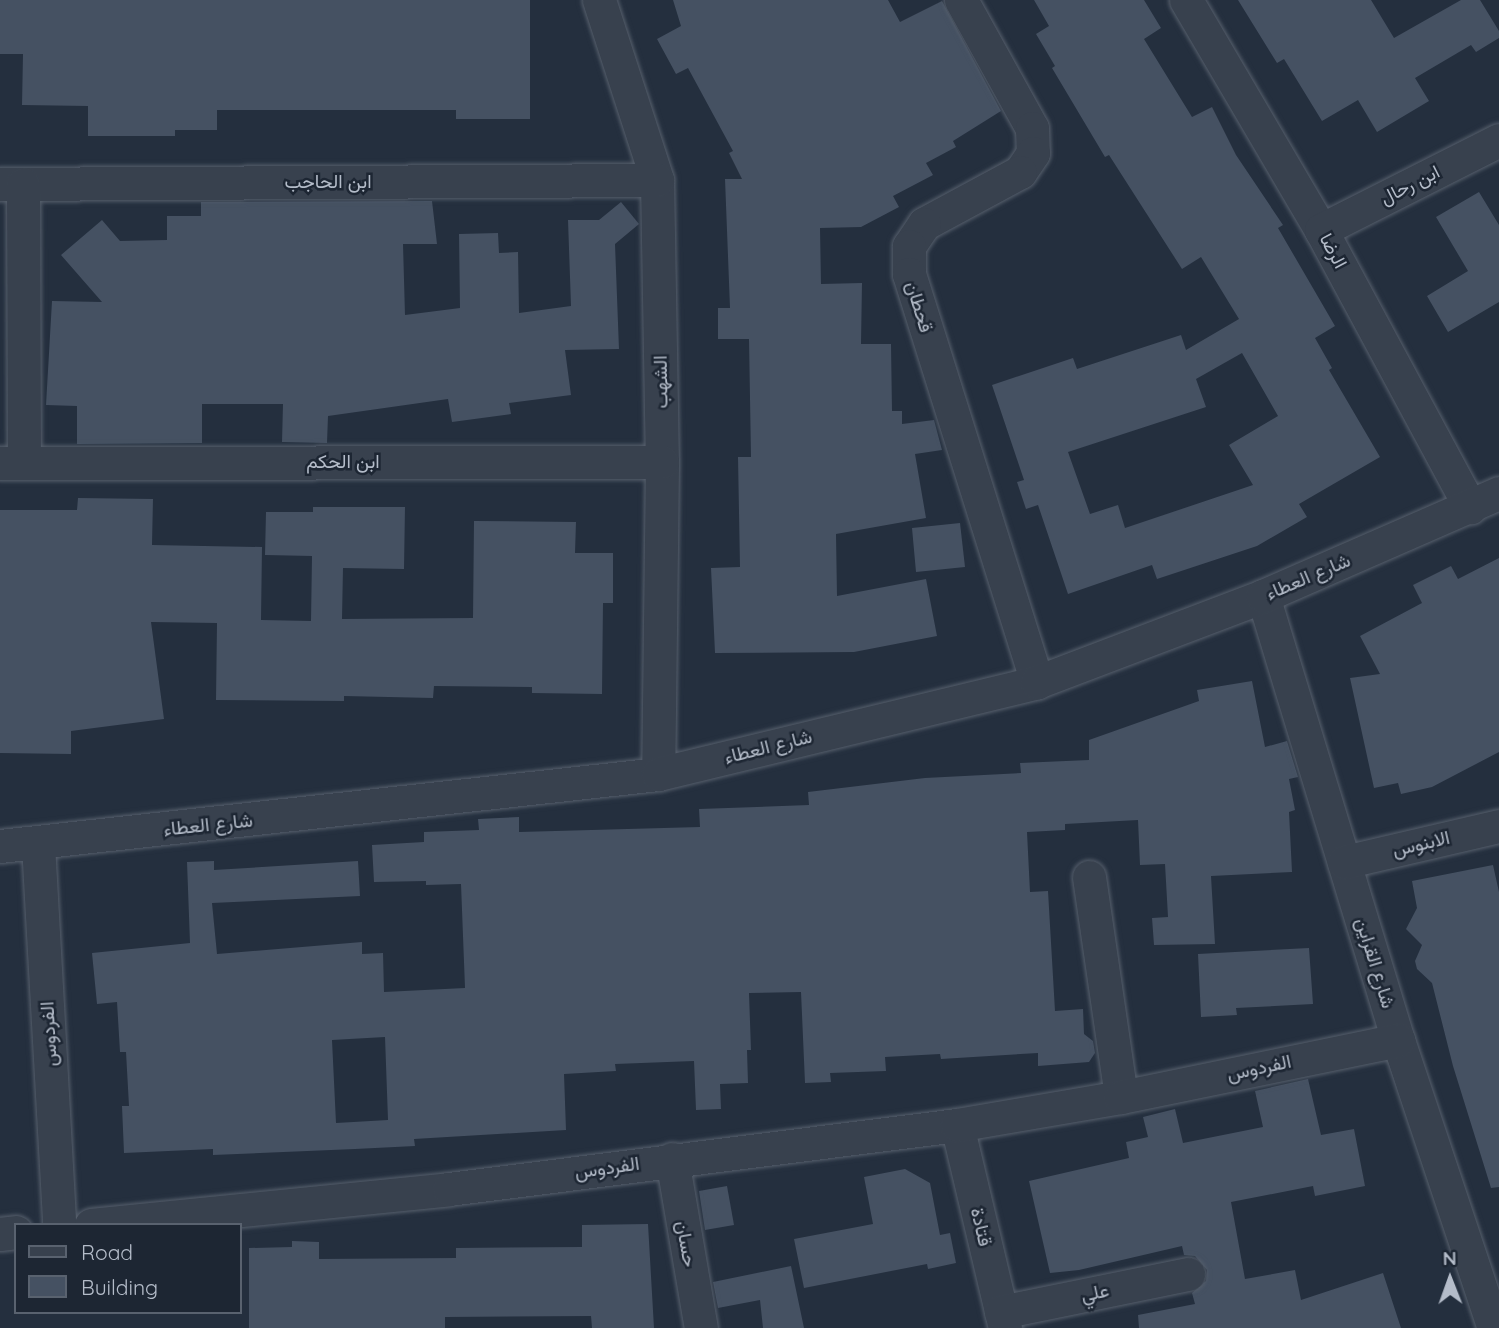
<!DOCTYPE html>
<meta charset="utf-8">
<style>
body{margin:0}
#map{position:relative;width:1499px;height:1328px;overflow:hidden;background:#242f3e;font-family:Quicksand,Vazirmatn,sans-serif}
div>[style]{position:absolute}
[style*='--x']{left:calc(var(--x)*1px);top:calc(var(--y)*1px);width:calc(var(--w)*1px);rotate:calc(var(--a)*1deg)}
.building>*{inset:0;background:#455162}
.roads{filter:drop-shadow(0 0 2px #565f6c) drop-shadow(0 0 2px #565f6c)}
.minor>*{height:33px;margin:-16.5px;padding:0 16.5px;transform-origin:16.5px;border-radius:16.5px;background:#38414e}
span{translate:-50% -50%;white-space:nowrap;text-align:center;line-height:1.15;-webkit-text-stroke:5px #1d2633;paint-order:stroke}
.street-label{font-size:19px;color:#b4bcc9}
.legend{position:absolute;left:14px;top:1223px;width:228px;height:91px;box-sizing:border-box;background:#1d2633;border:2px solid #59626f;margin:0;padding:9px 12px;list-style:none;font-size:21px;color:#b4bcc9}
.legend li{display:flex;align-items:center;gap:14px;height:35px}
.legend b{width:35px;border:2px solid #59626f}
.north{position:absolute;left:1415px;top:1244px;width:70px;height:70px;-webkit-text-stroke:5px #1d2633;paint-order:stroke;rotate:359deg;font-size:19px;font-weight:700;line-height:28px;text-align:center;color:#b4bcc9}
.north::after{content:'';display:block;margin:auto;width:24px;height:32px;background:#b4bcc9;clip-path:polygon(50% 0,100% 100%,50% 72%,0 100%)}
</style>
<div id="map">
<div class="building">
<i style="clip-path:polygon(0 0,530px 0,530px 119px,456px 119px,456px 110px,217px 110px,217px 130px,175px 130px,175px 136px,88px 136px,88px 106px,22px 105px,23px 54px,0 54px)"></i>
<i style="clip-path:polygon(673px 0,888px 0,900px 22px,942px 1px,1001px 111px,953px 141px,956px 147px,926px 163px,933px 175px,893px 196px,899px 207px,861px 227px,820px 228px,821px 284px,862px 283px,861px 344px,891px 344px,892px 411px,902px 411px,902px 424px,934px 420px,942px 450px,915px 454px,926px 518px,836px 534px,837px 596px,926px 579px,937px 636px,854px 652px,715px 653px,711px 568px,740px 567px,738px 457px,751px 457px,749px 339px,718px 339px,718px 308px,730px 308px,725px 179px,742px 179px,729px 153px,733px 151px,688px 68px,676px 74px,657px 39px,681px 26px)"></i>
<i style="clip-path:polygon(evenodd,1034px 0,1144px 0,1161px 28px,1144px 39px,1192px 117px,1212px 107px,1236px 155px,1283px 225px,1278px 228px,1335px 326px,1315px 338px,1332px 368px,1329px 370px,1380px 457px,1299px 504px,1307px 517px,1257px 546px,1157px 579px,1152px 565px,1068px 594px,1038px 505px,1026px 509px,1017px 482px,1024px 480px,992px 385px,1073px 358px,1077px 369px,1181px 335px,1186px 350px,1239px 319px,1201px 257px,1182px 269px,1109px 155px,1105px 157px,1052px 68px,1055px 66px,1036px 34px,1049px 26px,1034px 0,1242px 353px,1278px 416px,1229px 445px,1253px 485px,1125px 528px,1118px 505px,1090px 514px,1068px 452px,1206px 407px,1196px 379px,1242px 353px)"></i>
<i style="clip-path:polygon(1238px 0,1371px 0,1394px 38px,1461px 0,1480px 0,1499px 31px,1499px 38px,1476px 52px,1471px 45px,1415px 78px,1429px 101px,1377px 132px,1358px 100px,1322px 121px,1284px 59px,1277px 63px)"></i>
<i style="clip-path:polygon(1479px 192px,1499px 225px,1499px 302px,1448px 332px,1427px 296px,1468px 271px,1436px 217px)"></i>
<i style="clip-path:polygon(432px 201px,437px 244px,403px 244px,405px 315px,460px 308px,459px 234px,498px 233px,499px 253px,518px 252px,519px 313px,571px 306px,568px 220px,599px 220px,621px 202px,639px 224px,615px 244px,619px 349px,565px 350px,571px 395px,509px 403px,511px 414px,452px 422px,448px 399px,328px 416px,327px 443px,282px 442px,283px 404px,202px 404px,202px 443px,77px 444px,77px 406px,46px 405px,52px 301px,102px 302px,61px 255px,102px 220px,120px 241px,167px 240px,167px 216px,201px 216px,201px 202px)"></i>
<i style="clip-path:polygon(78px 498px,153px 499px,152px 545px,262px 547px,261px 620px,311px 621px,312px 556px,265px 555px,266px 512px,313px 512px,313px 507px,405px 507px,404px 569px,343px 568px,342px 619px,473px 618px,474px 521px,576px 522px,575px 553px,613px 553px,613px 603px,603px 603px,602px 694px,532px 693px,532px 687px,434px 686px,433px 698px,344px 696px,344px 701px,216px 700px,217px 623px,151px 622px,164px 719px,71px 731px,71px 754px,0 753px,0 510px,77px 510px)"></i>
<i style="clip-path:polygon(960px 523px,965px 567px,916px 572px,912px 528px)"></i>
<i style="clip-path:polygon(1499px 558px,1499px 752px,1432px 787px,1401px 794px,1398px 783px,1374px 788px,1350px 678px,1380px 674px,1360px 636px,1422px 603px,1413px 585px,1451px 566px,1458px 579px)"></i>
<i style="clip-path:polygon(evenodd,1252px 681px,1265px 747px,1287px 741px,1298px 777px,1289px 779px,1295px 810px,1289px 812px,1292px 872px,1211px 876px,1215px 944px,1154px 945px,1152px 918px,1168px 917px,1165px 864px,1140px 865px,1138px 820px,1065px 824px,1065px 830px,1027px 832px,1030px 892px,1048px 891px,1055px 1011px,1083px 1009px,1084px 1034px,1093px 1041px,1095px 1053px,1089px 1062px,1038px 1066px,1038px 1053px,941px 1059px,940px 1054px,885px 1057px,886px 1071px,830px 1073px,831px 1082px,805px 1083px,801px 992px,749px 993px,751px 1050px,747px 1050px,748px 1083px,720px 1084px,721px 1109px,696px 1110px,694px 1061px,615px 1064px,616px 1071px,564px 1074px,566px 1130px,414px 1139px,415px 1146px,355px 1149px,213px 1155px,213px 1149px,124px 1153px,122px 1106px,129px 1106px,126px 1052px,120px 1052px,117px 1002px,97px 1004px,92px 953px,190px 943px,187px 862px,214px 861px,214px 870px,358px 861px,360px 896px,212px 903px,217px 954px,362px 942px,362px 954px,383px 953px,384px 992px,465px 988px,461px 884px,426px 885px,426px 881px,374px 882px,372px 845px,424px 842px,424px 832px,479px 830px,478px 819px,519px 817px,519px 832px,700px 827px,699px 809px,809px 805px,808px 792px,925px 778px,1021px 773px,1020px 763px,1089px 760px,1089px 740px,1199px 701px,1197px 690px,1252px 681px,385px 1037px,388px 1120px,336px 1123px,332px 1040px,385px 1037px)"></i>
<i style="clip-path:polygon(1493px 865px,1499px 892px,1499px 1187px,1491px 1188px,1453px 1066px,1432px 983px,1417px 969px,1415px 961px,1422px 945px,1406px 929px,1417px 908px,1412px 881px)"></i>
<i style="clip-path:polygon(1309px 948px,1313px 1004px,1236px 1008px,1237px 1015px,1201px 1017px,1198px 954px)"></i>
<i style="clip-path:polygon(1308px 1079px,1321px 1135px,1354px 1129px,1365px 1186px,1315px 1196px,1313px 1186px,1231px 1202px,1245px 1279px,1295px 1270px,1301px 1300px,1383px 1273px,1401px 1328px,1139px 1328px,1138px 1315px,1195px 1304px,1192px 1293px,1206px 1281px,1207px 1270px,1195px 1256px,1184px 1255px,1182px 1246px,1079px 1270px,1050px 1273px,1029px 1181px,1129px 1158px,1126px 1142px,1148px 1137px,1143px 1117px,1175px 1109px,1183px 1143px,1263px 1127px,1255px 1091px)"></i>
<i style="clip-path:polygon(905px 1169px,930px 1183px,940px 1235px,950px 1233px,956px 1263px,928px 1269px,927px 1264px,804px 1288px,794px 1239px,873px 1224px,864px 1177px)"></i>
<i style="clip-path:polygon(727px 1186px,734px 1225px,705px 1230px,699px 1191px)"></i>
<i style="clip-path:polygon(648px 1224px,654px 1328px,592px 1328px,591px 1316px,445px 1317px,445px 1328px,249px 1328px,249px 1248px,292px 1247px,292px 1241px,319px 1242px,319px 1259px,456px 1258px,456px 1248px,582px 1247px,582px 1225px)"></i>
<i style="clip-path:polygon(791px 1266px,804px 1328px,763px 1328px,760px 1300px,718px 1308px,713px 1282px)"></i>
</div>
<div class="roads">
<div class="minor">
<i style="--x:599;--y:0;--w:189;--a:72.1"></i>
<i style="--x:657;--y:180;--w:282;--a:89"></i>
<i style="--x:662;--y:462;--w:312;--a:90.7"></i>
<i style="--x:961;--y:0;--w:146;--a:61"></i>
<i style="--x:1032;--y:128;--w:25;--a:88"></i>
<i style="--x:1033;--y:153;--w:23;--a:124"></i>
<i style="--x:1020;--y:172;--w:109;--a:151.6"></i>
<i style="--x:924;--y:224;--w:27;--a:124"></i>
<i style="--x:909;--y:246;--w:28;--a:90"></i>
<i style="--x:909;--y:274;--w:428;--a:72.6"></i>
<i style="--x:1186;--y:0;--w:267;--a:59.6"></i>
<i style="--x:1321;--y:230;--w:315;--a:61.7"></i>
<i style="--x:0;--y:184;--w:657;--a:-0.35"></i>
<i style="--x:23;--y:184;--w:279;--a:89.8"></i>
<i style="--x:1321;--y:230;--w:199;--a:-26.8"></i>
<i style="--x:0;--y:463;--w:662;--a:-0.09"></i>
<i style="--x:1263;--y:596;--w:464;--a:73.1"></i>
<i style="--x:1398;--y:1040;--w:304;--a:71.6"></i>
<i style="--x:38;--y:844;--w:382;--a:86.8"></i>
<i style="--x:0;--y:846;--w:662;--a:-6.24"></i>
<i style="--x:658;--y:774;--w:390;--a:-13.6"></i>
<i style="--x:1037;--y:682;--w:242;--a:-20.8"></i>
<i style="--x:1263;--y:596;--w:257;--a:-23.6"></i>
<i style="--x:1344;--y:862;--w:159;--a:-13.1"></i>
<i style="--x:1089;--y:877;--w:222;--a:81.7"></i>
<i style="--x:957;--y:1125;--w:209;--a:76.7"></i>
<i style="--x:672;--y:1159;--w:171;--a:80.3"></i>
<i style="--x:91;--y:1225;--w:360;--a:-5.7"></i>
<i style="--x:449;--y:1189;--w:512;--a:-7.18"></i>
<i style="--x:957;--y:1125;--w:166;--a:-9.7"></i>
<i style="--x:1121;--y:1097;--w:283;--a:-11.6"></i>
<i style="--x:0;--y:1234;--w:16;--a:-7"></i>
<i style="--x:1001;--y:1312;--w:191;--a:-11.5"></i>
</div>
</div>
<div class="street-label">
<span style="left:328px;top:182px">ابن الحاجب</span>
<span style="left:1410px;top:185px;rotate:-27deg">ابن رحال</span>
<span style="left:1333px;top:251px;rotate:62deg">الرضا</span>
<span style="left:919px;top:307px;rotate:73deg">قحطان</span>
<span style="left:661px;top:382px;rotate:-91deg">الشهب</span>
<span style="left:343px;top:462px">ابن الحكم</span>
<span style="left:1308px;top:577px;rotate:-23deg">شارع العطاء</span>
<span style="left:768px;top:747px;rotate:-14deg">شارع العطاء</span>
<span style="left:208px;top:825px;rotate:-6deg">شارع العطاء</span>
<span style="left:1421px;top:844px;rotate:-13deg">الابنوس</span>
<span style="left:1375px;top:963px;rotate:73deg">شارع القراين</span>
<span style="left:49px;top:1034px;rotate:-93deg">الفردوس</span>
<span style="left:1259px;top:1068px;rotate:-12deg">الفردوس</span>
<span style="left:607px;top:1168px;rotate:-8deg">الفردوس</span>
<span style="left:981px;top:1227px;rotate:77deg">قتادة</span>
<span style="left:686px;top:1244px;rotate:80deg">حسان</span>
<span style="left:1095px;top:1293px;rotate:-12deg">علي</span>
</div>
<ul class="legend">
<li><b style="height:9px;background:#38414e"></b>Road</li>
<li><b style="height:19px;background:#455162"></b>Building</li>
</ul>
<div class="north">N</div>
</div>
